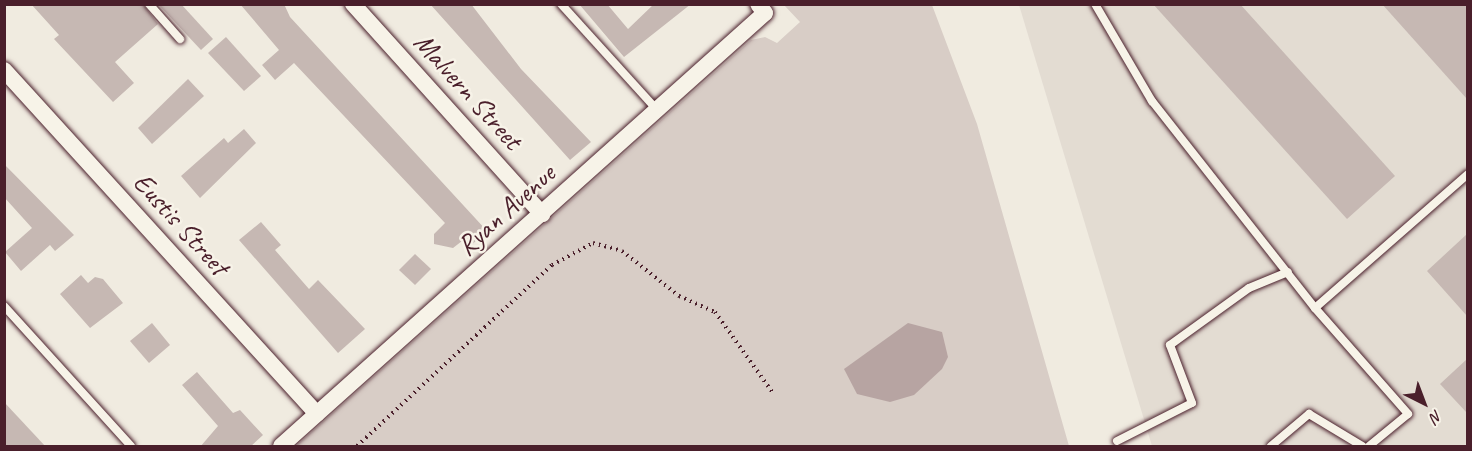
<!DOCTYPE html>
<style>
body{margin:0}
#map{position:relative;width:1472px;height:451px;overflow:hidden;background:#f0ebe0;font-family:Caveat,sans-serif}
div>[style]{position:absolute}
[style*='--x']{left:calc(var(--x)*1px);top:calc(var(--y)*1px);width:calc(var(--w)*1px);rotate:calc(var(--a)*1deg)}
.built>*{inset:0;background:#e3dcd2}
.green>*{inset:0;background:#d8cdc6}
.water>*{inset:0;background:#b7a4a2}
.building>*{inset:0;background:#c6b8b3}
.path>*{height:4px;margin-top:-2px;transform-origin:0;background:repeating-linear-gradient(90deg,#4a1f2b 0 1.5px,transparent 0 6px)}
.roads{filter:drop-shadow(0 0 2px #4a1f2b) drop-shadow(0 0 2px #4a1f2b)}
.lane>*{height:8px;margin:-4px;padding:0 4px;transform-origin:4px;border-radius:4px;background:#f7f3e8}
.street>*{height:16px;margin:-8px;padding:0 8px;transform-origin:8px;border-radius:8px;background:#f7f3e8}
span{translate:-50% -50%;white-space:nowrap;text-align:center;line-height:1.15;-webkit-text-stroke:5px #f7f3e8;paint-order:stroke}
.street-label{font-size:28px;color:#4a1f2b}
.frame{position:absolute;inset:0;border:6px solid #4a1f2b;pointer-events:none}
.north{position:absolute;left:1394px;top:373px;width:60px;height:60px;-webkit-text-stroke:4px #f7f3e8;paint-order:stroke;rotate:138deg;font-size:16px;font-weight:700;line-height:24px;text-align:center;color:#4a1f2b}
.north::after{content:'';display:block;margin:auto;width:21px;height:27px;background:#4a1f2b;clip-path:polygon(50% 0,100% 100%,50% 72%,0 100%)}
</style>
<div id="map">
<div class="built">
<i style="clip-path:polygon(1019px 5px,1467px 5px,1467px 446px,1152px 446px)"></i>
</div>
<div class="green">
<i style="clip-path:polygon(784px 5px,932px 5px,977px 124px,1069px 446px,296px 446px,751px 40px,765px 37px,777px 43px,800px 22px)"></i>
</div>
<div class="water">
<i style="clip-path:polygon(908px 323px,942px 332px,948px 357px,942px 369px,914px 395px,890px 402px,857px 394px,844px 369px)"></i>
</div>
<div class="building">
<i style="clip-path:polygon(31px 4px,143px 4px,158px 24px,115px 62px,134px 83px,113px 102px,54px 39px,59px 35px)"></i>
<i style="clip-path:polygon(158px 4px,181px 4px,213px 39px,201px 50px)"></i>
<i style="clip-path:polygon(240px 4px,284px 4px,290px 17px,487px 231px,468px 248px,462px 241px,453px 248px,434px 244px,434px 234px,445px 223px,294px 63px,275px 80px,262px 65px,279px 50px)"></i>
<i style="clip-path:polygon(430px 4px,471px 4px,521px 69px,591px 142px,570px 160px)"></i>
<i style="clip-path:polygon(579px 4px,607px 4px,628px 29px,654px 4px,691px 4px,624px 57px)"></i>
<i style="clip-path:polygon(1153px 4px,1240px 4px,1395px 176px,1347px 219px)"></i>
<i style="clip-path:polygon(1382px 4px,1467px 4px,1467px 99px)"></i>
<i style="clip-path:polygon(226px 37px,261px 76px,244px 91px,208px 53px)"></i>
<i style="clip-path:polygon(188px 79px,204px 96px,152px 144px,138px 128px)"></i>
<i style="clip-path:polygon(244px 129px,256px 143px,200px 198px,181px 176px,224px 138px,228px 143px)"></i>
<i style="clip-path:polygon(4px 164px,74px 235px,55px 251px,50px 245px,21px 271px,5px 252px,32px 228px,4px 197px)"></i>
<i style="clip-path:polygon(261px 222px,281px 245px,275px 250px,309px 289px,318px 280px,365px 329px,338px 353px,239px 240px)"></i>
<i style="clip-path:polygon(1467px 234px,1467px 316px,1427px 271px)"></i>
<i style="clip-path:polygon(415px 254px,431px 269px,415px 285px,399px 270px)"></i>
<i style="clip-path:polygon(81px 275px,88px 283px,95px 277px,103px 279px,123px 303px,90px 328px,60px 294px)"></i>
<i style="clip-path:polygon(152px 323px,170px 345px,149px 363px,130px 341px)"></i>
<i style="clip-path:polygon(1467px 359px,1467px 413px,1440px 384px)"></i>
<i style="clip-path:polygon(197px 372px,233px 413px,240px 410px,263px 435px,250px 447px,200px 447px,218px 426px,182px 385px)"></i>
<i style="clip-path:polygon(4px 402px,46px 447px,4px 447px)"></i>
</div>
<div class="path">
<i style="--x:357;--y:446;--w:266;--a:-42.9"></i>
<i style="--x:552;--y:265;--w:47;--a:-28.2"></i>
<i style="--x:593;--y:243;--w:30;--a:15"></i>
<i style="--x:622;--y:251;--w:73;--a:38.3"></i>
<i style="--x:679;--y:296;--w:39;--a:24"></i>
<i style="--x:715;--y:312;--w:100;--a:54.4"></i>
</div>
<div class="roads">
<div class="lane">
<i style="--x:149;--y:4;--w:47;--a:48.5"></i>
<i style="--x:561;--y:4;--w:143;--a:47.8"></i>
<i style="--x:1095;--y:4;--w:113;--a:59.6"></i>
<i style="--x:1152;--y:101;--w:263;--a:51.8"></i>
<i style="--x:1315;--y:308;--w:141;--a:48.7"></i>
<i style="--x:1408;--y:414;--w:50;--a:140.6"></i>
<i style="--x:4;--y:306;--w:189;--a:47.8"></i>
<i style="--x:1315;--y:308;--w:203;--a:-41.2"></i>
<i style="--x:1117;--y:441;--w:84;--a:-26.9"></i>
<i style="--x:1192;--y:403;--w:62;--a:-110.8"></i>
<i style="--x:1170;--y:345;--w:97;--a:-35.8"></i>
<i style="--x:1249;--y:288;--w:42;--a:-22.3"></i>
<i style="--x:1271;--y:446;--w:50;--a:-40.1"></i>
<i style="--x:1309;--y:414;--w:62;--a:31.1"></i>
</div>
<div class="street">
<i style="--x:353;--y:4;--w:283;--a:48"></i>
<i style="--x:4;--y:70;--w:465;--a:47.7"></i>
<i style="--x:281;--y:446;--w:649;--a:-41.82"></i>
<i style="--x:765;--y:13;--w:11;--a:-128"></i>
</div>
</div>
<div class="street-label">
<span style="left:468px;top:91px;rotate:48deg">Malvern Street</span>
<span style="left:506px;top:210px;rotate:-42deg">Ryan Avenue</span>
<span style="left:181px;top:224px;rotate:48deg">Eustis Street</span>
</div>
<div class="frame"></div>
<div class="north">N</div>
</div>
